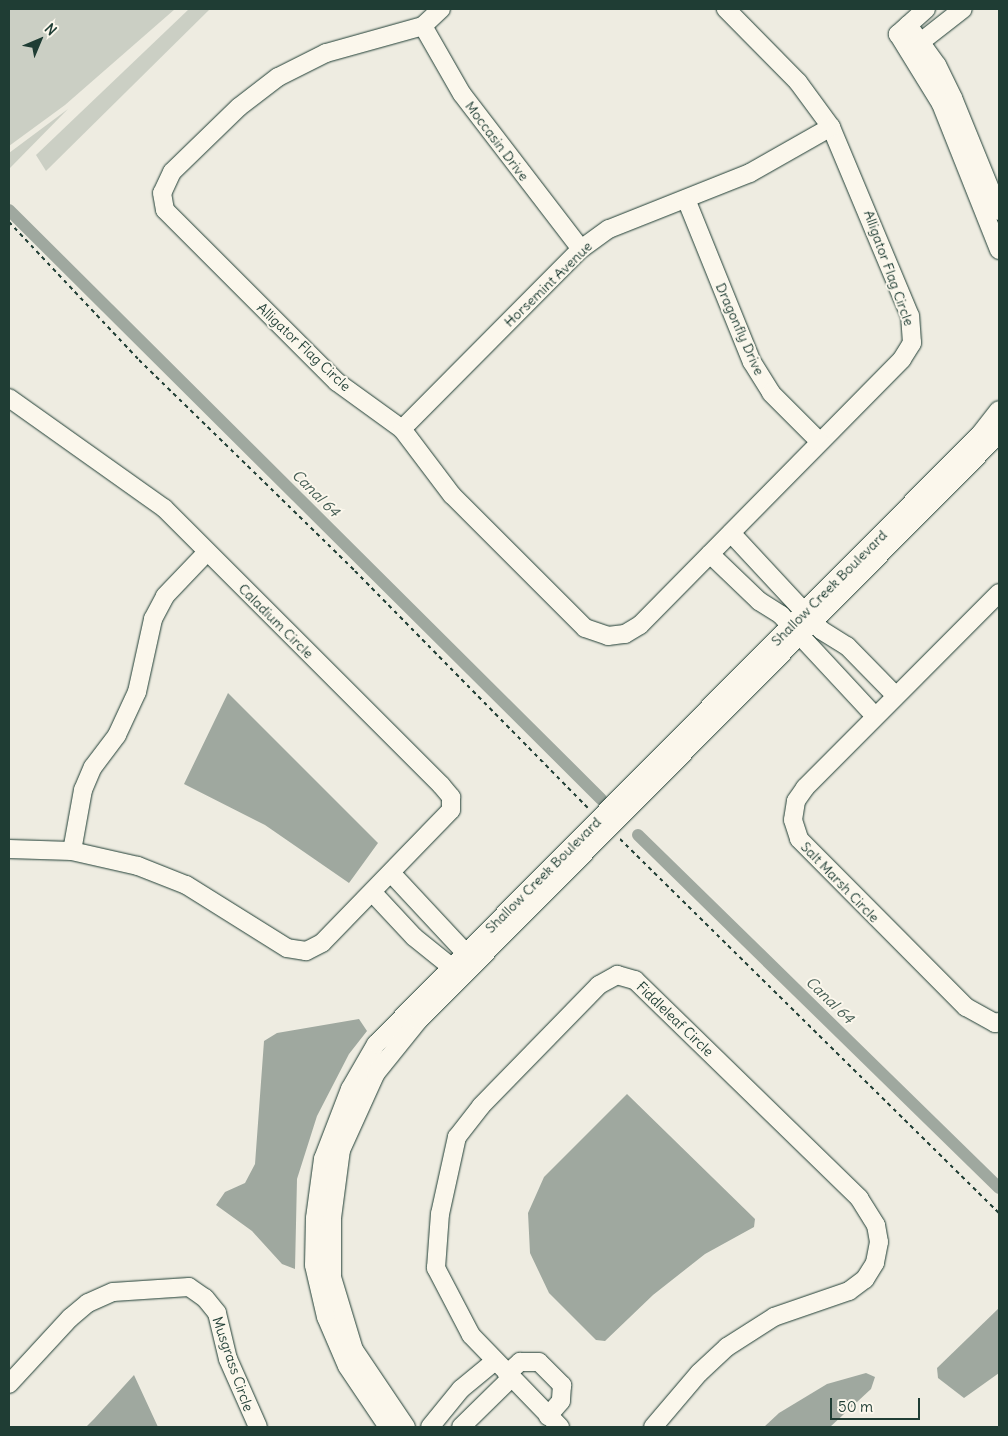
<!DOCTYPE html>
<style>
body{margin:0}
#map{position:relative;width:1008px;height:1436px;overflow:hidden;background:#eeece1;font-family:Delius,sans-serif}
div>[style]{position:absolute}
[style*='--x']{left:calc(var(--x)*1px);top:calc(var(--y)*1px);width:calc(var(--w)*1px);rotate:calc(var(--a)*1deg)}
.green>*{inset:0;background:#cbcfc4}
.water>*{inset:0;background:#9fa89f}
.canal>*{height:12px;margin:-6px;padding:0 6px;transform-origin:6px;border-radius:6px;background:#9fa89f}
.path>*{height:2px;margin-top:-1px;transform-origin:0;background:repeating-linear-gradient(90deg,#1f3d34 0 4px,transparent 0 8px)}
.roads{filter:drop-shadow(0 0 1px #1f3d34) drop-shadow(0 0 1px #1f3d34)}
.minor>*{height:18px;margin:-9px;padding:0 9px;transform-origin:9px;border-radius:9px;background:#fbf7ec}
span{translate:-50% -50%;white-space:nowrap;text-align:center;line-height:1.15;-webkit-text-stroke:4px #fbf7ec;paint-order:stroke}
.street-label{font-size:14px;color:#1f3d34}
.water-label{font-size:15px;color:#455d54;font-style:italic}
.frame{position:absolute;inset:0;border:10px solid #1f3d34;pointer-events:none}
.north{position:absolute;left:15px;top:15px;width:50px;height:50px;-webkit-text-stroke:4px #fbf7ec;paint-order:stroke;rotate:45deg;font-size:14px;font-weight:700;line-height:20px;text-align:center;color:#1f3d34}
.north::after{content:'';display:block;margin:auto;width:18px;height:22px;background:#1f3d34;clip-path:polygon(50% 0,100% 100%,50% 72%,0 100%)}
.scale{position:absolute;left:830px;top:1398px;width:90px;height:22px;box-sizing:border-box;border:2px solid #1f3d34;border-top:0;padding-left:6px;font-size:15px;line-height:18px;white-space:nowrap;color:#1f3d34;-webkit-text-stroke:4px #fbf7ec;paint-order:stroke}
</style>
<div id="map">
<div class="green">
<i style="clip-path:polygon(9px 9px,175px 9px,65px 105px,9px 146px)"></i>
<i style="clip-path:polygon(189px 9px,210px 9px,46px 171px,36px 155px)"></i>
<i style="clip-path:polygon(68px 109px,9px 169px,9px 153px)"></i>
</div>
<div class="water">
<i style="clip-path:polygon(228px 693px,378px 843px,349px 883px,265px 825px,184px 784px)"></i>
<i style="clip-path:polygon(359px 1019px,367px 1031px,349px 1054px,317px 1116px,297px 1179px,295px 1269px,282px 1264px,252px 1231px,216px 1205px,225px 1192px,245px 1183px,255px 1164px,264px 1041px,277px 1033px)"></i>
<i style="clip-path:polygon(627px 1094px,755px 1219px,754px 1227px,705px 1254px,653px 1295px,605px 1341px,596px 1340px,549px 1293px,530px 1253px,528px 1213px,544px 1177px)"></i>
<i style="clip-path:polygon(999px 1308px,999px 1373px,964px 1398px,938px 1378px,937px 1368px)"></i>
<i style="clip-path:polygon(866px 1373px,875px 1377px,871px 1389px,830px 1427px,764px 1427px,779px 1413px,827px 1384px)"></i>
<i style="clip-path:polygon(134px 1375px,158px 1427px,86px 1427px,94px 1419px)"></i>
</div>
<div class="canal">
<i style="--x:9;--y:210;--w:835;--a:44.85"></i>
<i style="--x:638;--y:835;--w:505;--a:44.36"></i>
</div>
<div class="path">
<i style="--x:9;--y:222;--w:190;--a:46.7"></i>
<i style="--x:139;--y:360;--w:302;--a:44.3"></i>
<i style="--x:355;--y:571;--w:332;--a:45.5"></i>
<i style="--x:620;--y:839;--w:532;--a:44.62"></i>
</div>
<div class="roads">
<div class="minor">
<i style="--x:441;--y:9;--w:25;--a:137"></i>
<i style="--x:423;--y:26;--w:101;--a:164.4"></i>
<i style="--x:326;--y:53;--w:54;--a:153.4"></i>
<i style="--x:278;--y:77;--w:49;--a:142.4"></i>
<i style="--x:239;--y:107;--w:93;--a:135.9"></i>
<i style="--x:172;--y:172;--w:23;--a:115"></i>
<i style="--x:162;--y:193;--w:17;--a:80"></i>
<i style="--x:165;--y:210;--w:243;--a:45"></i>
<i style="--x:337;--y:382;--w:80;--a:35.9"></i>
<i style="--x:402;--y:429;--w:83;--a:52.9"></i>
<i style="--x:452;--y:495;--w:188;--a:45"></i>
<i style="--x:585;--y:628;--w:24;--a:19"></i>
<i style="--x:608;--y:636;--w:17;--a:-7"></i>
<i style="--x:625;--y:634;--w:17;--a:-31"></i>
<i style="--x:640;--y:625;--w:373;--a:-45.4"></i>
<i style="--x:902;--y:359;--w:19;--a:-58"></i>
<i style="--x:912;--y:343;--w:27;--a:-94"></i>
<i style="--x:910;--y:316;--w:205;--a:-112.7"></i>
<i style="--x:831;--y:127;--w:56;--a:-126.3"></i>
<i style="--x:798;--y:82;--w:103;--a:-134.6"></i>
<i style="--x:926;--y:9;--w:38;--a:138"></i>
<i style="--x:898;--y:34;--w:82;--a:58.4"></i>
<i style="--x:941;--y:104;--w:157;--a:68.3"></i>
<i style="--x:908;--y:25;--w:49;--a:54.1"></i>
<i style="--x:937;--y:65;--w:37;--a:64"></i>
<i style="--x:953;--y:98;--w:122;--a:67.8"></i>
<i style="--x:423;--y:26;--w:78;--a:60.2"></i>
<i style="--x:462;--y:94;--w:195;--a:52.5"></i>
<i style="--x:913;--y:48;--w:63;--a:-38"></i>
<i style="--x:686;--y:199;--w:176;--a:68"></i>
<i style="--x:752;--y:362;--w:36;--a:58"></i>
<i style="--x:771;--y:393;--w:69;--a:45"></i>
<i style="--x:9;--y:398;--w:190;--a:35.4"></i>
<i style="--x:164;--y:508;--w:392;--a:45"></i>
<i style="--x:441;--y:785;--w:16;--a:50"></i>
<i style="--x:451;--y:797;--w:13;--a:90"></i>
<i style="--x:451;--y:810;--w:185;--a:134.1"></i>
<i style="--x:322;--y:943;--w:18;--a:153"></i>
<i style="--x:306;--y:951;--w:19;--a:-171"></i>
<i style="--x:287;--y:948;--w:119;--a:-148"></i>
<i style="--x:186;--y:885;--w:52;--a:-158.4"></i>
<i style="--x:138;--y:866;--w:68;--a:-167.2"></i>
<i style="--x:72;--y:851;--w:63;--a:-178.2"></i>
<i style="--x:402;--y:429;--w:254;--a:-45.2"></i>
<i style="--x:581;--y:249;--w:34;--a:-36"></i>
<i style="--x:609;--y:229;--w:152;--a:-21.7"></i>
<i style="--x:750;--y:173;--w:93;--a:-29.6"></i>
<i style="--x:731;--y:533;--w:132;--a:47.1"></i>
<i style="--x:821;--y:630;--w:31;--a:32"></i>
<i style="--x:847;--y:646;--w:69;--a:45.6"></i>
<i style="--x:710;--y:554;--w:68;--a:43.8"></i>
<i style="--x:759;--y:601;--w:26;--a:32"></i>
<i style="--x:781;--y:615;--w:137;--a:47.1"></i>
<i style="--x:999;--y:593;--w:275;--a:134.9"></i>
<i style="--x:805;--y:788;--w:16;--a:125"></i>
<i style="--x:796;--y:801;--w:19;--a:99"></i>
<i style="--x:793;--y:820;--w:20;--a:72"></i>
<i style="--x:799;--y:839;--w:237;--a:45.2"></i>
<i style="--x:966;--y:1007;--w:33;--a:29"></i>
<i style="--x:995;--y:1023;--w:4;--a:-14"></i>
<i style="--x:72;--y:851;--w:62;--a:-79.8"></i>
<i style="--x:83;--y:790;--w:25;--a:-67"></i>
<i style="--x:93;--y:767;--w:40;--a:-53"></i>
<i style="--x:117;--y:735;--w:47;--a:-65.1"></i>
<i style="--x:137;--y:692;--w:75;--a:-77.6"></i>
<i style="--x:153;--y:619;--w:26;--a:-62"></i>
<i style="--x:165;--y:596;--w:61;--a:-46.3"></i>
<i style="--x:392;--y:874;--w:120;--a:47"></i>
<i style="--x:373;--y:893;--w:60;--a:47"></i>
<i style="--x:414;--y:937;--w:59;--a:38.8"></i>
<i style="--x:507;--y:1374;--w:18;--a:-43"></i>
<i style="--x:520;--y:1362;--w:19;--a:0"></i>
<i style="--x:539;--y:1362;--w:33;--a:45"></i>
<i style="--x:562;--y:1385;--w:16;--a:94"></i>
<i style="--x:561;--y:1401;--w:20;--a:131"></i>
<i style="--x:9;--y:1384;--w:90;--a:-47.3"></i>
<i style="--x:70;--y:1318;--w:23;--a:-40"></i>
<i style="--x:88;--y:1303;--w:27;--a:-24"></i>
<i style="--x:113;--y:1292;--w:76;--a:-3.8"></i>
<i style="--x:189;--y:1287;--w:19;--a:35"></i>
<i style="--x:205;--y:1298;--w:19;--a:51"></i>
<i style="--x:217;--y:1313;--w:47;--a:76.6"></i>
<i style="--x:228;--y:1359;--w:74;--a:66.2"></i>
<i style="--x:388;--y:1427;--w:73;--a:-123.9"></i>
<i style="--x:347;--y:1366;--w:53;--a:-113.2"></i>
<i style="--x:326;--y:1317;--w:53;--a:-103"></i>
<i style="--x:314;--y:1265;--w:47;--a:-88.8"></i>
<i style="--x:315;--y:1218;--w:60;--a:-82.3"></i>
<i style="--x:323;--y:1159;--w:75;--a:-68.9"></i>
<i style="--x:350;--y:1089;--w:52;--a:-60"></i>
<i style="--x:376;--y:1044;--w:860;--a:-45.28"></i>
<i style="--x:981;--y:433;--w:29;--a:-52"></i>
<i style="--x:406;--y:1427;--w:93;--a:-124"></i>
<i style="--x:354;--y:1350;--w:76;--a:-106.8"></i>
<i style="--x:332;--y:1277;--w:59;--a:-90"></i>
<i style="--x:332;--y:1218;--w:69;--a:-82.5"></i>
<i style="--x:341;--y:1150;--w:85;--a:-65.6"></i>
<i style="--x:376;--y:1073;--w:67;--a:-51.1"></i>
<i style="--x:418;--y:1021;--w:826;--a:-45.29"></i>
<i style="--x:430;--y:1427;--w:49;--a:-50.8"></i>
<i style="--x:461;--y:1389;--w:44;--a:-39.5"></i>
<i style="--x:461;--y:1427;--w:70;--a:-44.4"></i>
<i style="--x:560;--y:1427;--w:128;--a:-134.1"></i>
<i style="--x:471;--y:1335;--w:76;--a:-117.6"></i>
<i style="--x:436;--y:1268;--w:54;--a:-85.8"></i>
<i style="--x:440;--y:1214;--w:79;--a:-77.6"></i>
<i style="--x:457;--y:1137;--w:39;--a:-52"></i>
<i style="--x:481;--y:1106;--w:169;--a:-45.7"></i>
<i style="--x:599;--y:985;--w:21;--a:-29"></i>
<i style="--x:617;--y:975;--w:19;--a:16"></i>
<i style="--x:635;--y:980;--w:313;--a:44.2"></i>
<i style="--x:859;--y:1198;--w:32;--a:58"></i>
<i style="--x:876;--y:1225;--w:17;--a:80"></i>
<i style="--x:879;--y:1242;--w:21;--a:101"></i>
<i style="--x:875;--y:1263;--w:19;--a:122"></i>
<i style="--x:865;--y:1279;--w:20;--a:143"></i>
<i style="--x:849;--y:1291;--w:79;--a:160.9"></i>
<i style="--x:774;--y:1317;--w:56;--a:147.4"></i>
<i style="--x:727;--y:1347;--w:38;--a:137"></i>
<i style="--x:699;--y:1373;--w:71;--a:130.4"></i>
</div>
</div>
<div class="street-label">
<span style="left:497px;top:141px;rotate:53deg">Moccasin Drive</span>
<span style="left:889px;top:268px;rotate:70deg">Alligator Flag Circle</span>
<span style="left:548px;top:284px;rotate:-44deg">Horsemint Avenue</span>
<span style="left:740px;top:329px;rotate:66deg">Dragonfly Drive</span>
<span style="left:304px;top:347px;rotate:43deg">Alligator Flag Circle</span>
<span style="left:829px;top:588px;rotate:-45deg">Shallow Creek Boulevard</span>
<span style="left:276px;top:621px;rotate:45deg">Caladium Circle</span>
<span style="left:543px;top:875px;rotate:-45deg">Shallow Creek Boulevard</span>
<span style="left:840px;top:882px;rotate:46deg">Salt Marsh Circle</span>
<span style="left:675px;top:1019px;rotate:44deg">Fiddleleaf Circle</span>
<span style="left:233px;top:1364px;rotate:71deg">Musgrass Circle</span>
</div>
<div class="water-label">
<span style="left:316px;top:493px;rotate:45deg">Canal 64</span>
<span style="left:830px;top:1000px;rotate:44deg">Canal 64</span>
</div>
<div class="frame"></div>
<div class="north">N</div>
<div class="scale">50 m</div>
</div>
